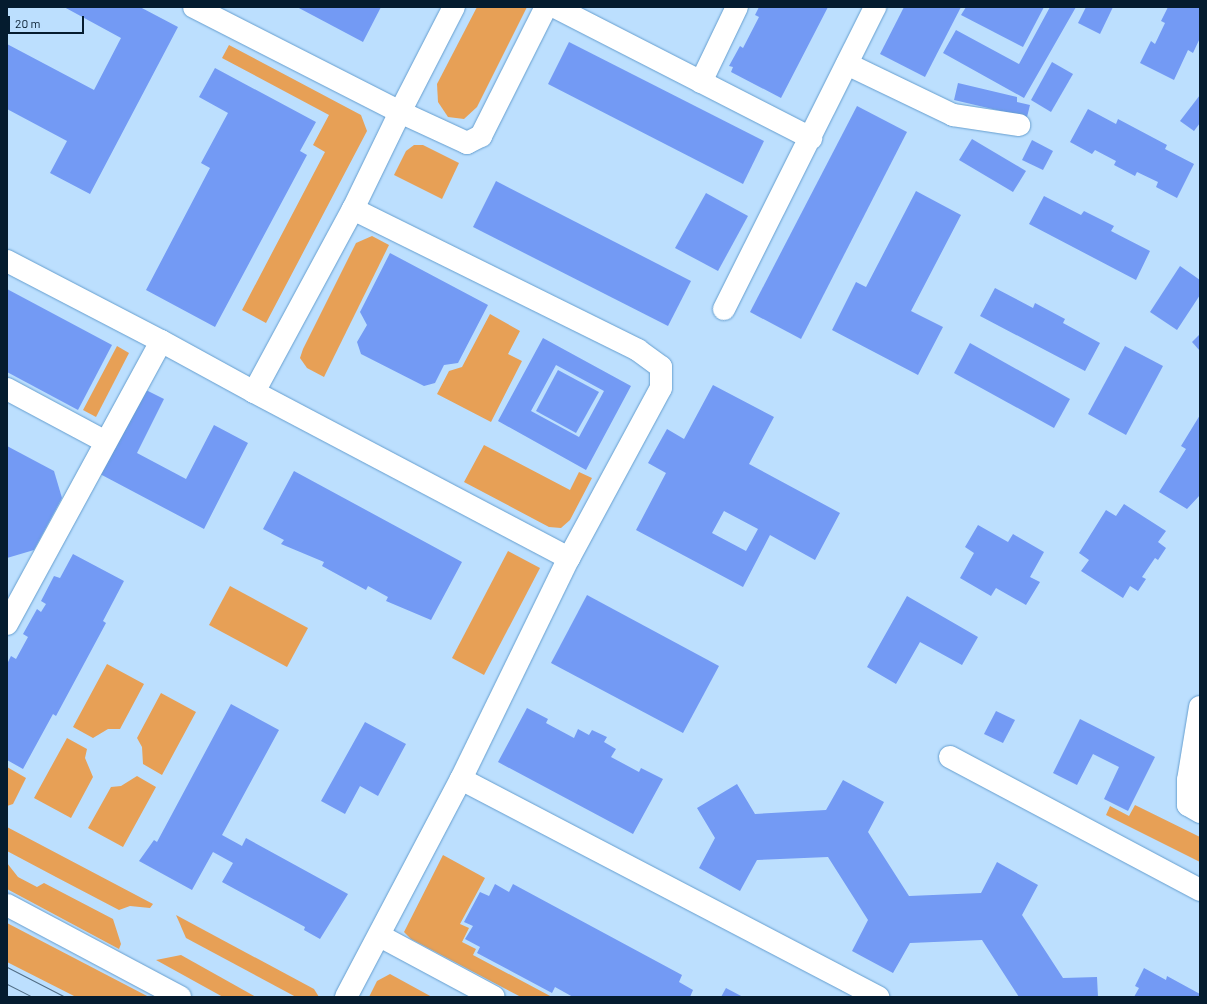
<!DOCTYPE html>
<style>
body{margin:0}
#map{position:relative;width:1207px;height:1004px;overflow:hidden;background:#bcdffe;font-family:Barlow,sans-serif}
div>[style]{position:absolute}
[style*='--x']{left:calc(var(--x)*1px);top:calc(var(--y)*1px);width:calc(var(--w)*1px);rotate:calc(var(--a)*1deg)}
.green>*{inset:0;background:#e7a056}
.building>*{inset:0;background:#739af4}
.roads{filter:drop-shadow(0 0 1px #659ecf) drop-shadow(0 0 1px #659ecf)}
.minor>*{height:22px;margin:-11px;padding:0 11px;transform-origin:11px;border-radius:11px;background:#fff}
.tram>*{height:1px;margin:-0.5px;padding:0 0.5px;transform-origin:0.5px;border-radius:0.5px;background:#516d85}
span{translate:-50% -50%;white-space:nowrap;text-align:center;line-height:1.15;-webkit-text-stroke:3px #bcdffe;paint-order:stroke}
.frame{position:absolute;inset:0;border:8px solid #051c2f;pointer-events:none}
.scale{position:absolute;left:8px;top:16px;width:76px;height:18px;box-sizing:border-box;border:2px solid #051c2f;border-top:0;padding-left:5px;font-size:12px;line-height:14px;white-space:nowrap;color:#051c2f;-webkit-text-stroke:3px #bcdffe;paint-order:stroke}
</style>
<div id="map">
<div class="green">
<i style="clip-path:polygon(477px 7px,527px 7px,477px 107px,464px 119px,448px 117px,438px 102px,437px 84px)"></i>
<i style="clip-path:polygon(229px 45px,361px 115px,367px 131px,266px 323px,242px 310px,325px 152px,313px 145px,329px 115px,222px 58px)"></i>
<i style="clip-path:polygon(414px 145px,423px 145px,459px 163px,442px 199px,394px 175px,406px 151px)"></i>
<i style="clip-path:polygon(372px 236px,389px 245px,324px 377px,307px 368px,300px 358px,303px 349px,356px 243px)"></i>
<i style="clip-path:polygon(490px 314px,520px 331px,508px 354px,522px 361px,491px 422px,437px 394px,449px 371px,462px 367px)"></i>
<i style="clip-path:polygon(117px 346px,129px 353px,96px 417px,83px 410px)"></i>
<i style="clip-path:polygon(484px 445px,570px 490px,579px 472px,592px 478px,570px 520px,561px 528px,549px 527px,464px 482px)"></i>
<i style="clip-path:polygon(508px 551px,540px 568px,484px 675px,452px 658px)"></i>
<i style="clip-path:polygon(230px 586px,308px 628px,287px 667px,209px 625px)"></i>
<i style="clip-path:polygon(107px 664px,144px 684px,120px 729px,108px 729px,93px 738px,73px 727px)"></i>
<i style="clip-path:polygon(161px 693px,196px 712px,162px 775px,143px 764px,142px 747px,137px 738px)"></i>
<i style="clip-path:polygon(67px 738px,87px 749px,85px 758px,93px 777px,71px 818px,34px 798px)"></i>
<i style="clip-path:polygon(7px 767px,26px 778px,13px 804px,7px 806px)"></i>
<i style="clip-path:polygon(137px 776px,156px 787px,123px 847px,88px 828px,111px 787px,121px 786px)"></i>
<i style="clip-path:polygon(1135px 805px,1200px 837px,1200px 862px,1106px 815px,1110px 806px,1129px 816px)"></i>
<i style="clip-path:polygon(7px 827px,153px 904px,150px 908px,130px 906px,119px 910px,56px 877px,7px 851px)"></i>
<i style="clip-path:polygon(443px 855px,485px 878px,460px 924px,469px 928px,462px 942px,476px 949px,473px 955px,552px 997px,521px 997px,411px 939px,404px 932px)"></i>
<i style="clip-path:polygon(7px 863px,18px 877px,37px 887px,44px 883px,113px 919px,121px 944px,119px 949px,7px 889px)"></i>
<i style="clip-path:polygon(176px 915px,314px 989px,319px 997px,296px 997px,186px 938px)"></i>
<i style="clip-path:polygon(7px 923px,149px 997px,76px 997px,7px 962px)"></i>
<i style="clip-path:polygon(181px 955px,256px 997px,223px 997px,156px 960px)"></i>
<i style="clip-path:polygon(390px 974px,432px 997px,369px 997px,377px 981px)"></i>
</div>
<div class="building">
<i style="clip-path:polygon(64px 7px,140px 7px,178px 27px,90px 194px,50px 173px,67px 141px,7px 109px,7px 44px,94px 90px,121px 38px)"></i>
<i style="clip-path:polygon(297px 7px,381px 7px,363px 42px)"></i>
<i style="clip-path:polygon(759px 7px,828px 7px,781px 98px,731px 72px,733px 67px,729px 66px,740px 46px,743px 48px,759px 17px,755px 15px)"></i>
<i style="clip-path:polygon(904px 7px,961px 7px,925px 77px,880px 54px)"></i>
<i style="clip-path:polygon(966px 7px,1044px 7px,1023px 47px,961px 15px)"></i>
<i style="clip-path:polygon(1050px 7px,1076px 7px,1024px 98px,943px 53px,956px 30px,1019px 64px)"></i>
<i style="clip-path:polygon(1086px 7px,1113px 7px,1100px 34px,1078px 23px)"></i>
<i style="clip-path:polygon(1168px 7px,1200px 7px,1200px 38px,1193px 53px,1188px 50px,1174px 80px,1140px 63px,1151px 41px,1155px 44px,1165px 23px,1161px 21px)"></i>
<i style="clip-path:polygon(569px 42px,764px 141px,743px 184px,548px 84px)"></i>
<i style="clip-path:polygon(1052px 62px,1073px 74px,1051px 112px,1031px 100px)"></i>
<i style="clip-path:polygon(215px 68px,316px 122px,300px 151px,307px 155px,215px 327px,146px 290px,210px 168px,201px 163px,228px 113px,199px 97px)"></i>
<i style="clip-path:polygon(958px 83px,1017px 97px,1017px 102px,1030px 105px,1027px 117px,954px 100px)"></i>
<i style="clip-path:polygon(1200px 95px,1200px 123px,1194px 131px,1180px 121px)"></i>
<i style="clip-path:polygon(857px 106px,907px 132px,801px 339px,750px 312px)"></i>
<i style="clip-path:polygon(1088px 109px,1116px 124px,1118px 119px,1167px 145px,1165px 149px,1194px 164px,1177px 198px,1156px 187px,1158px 182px,1137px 172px,1135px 176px,1114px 165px,1116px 161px,1095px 150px,1092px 154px,1070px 142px)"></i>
<i style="clip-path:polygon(972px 139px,1026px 171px,1013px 192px,959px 160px)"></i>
<i style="clip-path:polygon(1032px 140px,1053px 151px,1043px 170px,1022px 160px)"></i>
<i style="clip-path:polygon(496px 181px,691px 281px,668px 326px,473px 227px)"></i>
<i style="clip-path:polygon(916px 191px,961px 215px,911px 311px,943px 327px,918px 375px,832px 330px,856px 282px,866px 287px)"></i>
<i style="clip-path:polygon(706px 193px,748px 216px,718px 271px,675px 248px)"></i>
<i style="clip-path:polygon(1044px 196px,1081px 215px,1084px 211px,1114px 226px,1111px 231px,1150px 251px,1136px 280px,1029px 224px)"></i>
<i style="clip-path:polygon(390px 253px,488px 305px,458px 363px,444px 365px,435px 383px,424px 386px,361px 354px,357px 342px,367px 325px,360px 312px)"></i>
<i style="clip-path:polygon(1180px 266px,1200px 280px,1200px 295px,1177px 330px,1150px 312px)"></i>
<i style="clip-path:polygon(995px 288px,1033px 308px,1035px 303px,1065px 319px,1063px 323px,1100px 343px,1085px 371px,980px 316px)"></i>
<i style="clip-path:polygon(7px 289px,112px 345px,78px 410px,7px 372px)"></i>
<i style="clip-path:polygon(1200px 334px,1200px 351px,1192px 342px)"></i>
<i style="clip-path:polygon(evenodd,543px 338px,631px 386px,586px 470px,498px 421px,543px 338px,556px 365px,604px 391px,579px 437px,531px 411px,556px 365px)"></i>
<i style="clip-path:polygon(970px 343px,1070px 399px,1054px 428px,954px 373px)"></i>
<i style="clip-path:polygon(1125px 346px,1163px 366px,1126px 435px,1088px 414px)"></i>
<i style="clip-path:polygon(558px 370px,599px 392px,576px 433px,536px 411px)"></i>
<i style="clip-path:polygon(evenodd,713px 385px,774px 417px,749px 464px,840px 513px,815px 560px,770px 535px,743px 587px,636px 530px,666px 473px,648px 463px,667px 429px,684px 439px,713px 385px,724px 511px,758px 529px,746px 551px,712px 533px,724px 511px)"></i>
<i style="clip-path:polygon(144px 389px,164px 399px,137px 453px,186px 479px,214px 425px,248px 443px,204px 529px,100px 474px)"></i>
<i style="clip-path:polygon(1200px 415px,1200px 495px,1187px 509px,1159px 492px,1186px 449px,1181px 446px)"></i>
<i style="clip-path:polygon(7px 446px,54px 471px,62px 498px,34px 550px,7px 558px)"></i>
<i style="clip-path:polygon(294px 471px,462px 562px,431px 620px,386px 601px,388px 597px,368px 586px,366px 590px,322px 566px,324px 562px,281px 544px,284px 540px,263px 529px)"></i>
<i style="clip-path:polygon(1124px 504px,1166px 531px,1158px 542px,1166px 548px,1158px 560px,1155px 558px,1142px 577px,1146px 579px,1138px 591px,1130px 586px,1123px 598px,1081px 571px,1089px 560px,1079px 553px,1106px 510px,1116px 516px)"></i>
<i style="clip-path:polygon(978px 525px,1008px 542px,1013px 534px,1044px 552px,1030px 577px,1040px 582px,1026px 605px,996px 588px,991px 596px,960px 578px,974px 553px,965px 547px)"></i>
<i style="clip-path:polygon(73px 554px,124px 581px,103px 621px,106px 623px,56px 716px,53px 714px,23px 769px,7px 760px,7px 664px,11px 656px,16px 659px,28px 637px,23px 634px,37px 609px,41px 612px,46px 604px,41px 601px,54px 576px,60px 578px)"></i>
<i style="clip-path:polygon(587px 595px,719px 666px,683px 733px,551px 663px)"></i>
<i style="clip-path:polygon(907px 596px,978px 637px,962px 665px,920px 642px,896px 684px,867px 667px)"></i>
<i style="clip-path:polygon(231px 704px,279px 730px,222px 835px,242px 846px,246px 838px,348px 894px,320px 939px,304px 930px,305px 927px,222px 882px,233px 863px,213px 852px,192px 890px,139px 861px,154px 840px,157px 842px)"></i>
<i style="clip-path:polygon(527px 708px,548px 719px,546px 723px,574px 738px,578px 729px,589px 735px,592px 730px,607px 737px,604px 742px,616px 749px,611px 757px,639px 772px,641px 768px,663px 779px,633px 834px,498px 762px)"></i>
<i style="clip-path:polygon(996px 711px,1015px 720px,1003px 743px,984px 734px)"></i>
<i style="clip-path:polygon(1080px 719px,1155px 757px,1128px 811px,1104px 799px,1119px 767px,1093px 754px,1077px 785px,1053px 773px)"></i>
<i style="clip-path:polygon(365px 722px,406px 744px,378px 796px,360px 786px,345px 814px,321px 801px)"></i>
<i style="clip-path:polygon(843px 780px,884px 802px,868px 832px,909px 896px,981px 893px,997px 862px,1038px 885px,1022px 915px,1063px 978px,1097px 977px,1098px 997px,1019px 997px,982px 940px,910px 943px,893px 973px,852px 951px,868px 920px,828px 857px,757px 860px,740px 891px,699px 868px,715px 838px,697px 808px,737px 784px,755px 814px,826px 810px)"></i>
<i style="clip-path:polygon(495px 884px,509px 892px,513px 884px,682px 975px,679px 982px,693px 990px,690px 997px,573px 997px,555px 987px,552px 993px,477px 953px,480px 947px,465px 939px,473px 926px,464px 922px,480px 892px,489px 896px)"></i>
<i style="clip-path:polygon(1144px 968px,1166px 980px,1167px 976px,1200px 994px,1200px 997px,1134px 997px,1139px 988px,1135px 986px)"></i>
<i style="clip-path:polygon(726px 988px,743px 997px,721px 997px)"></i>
</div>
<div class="roads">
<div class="minor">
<i style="--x:194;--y:7;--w:231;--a:27"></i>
<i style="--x:400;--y:112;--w:118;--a:-62.8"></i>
<i style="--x:555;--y:7;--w:288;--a:27.1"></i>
<i style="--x:847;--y:64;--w:118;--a:25.7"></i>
<i style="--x:953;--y:115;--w:67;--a:8.6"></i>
<i style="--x:701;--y:82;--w:83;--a:-64.4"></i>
<i style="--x:7;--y:261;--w:174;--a:27.5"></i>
<i style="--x:724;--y:309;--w:338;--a:-63.4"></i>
<i style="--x:7;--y:389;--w:112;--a:28.2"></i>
<i style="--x:254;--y:392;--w:356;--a:27.8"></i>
<i style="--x:7;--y:624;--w:322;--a:-61.4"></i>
<i style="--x:161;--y:341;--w:106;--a:28.7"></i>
<i style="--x:254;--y:392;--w:208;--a:-61.6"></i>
<i style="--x:353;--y:209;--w:108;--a:-64.1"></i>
<i style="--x:400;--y:112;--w:74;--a:24.8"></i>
<i style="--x:467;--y:143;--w:16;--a:-27"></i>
<i style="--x:481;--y:136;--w:144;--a:-63.3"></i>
<i style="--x:1200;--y:707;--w:74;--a:99.3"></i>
<i style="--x:1188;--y:780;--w:25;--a:90"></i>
<i style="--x:1188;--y:805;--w:14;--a:30"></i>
<i style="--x:950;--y:757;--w:283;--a:28"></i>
<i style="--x:461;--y:779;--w:471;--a:27.6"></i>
<i style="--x:7;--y:905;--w:196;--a:28"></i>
<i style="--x:380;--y:936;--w:129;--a:28.2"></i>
<i style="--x:346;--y:997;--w:246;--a:-62.2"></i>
<i style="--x:461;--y:779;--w:246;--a:-64"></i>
<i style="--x:569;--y:558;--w:193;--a:-61.6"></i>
<i style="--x:661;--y:388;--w:21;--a:-90"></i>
<i style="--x:661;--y:367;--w:29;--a:-144"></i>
<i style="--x:638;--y:350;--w:318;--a:-153.7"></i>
</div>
</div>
<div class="tram">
<i style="--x:7;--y:967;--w:65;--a:27.3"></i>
<i style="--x:7;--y:984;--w:29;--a:27"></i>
</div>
<div class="frame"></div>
<div class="scale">20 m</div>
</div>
